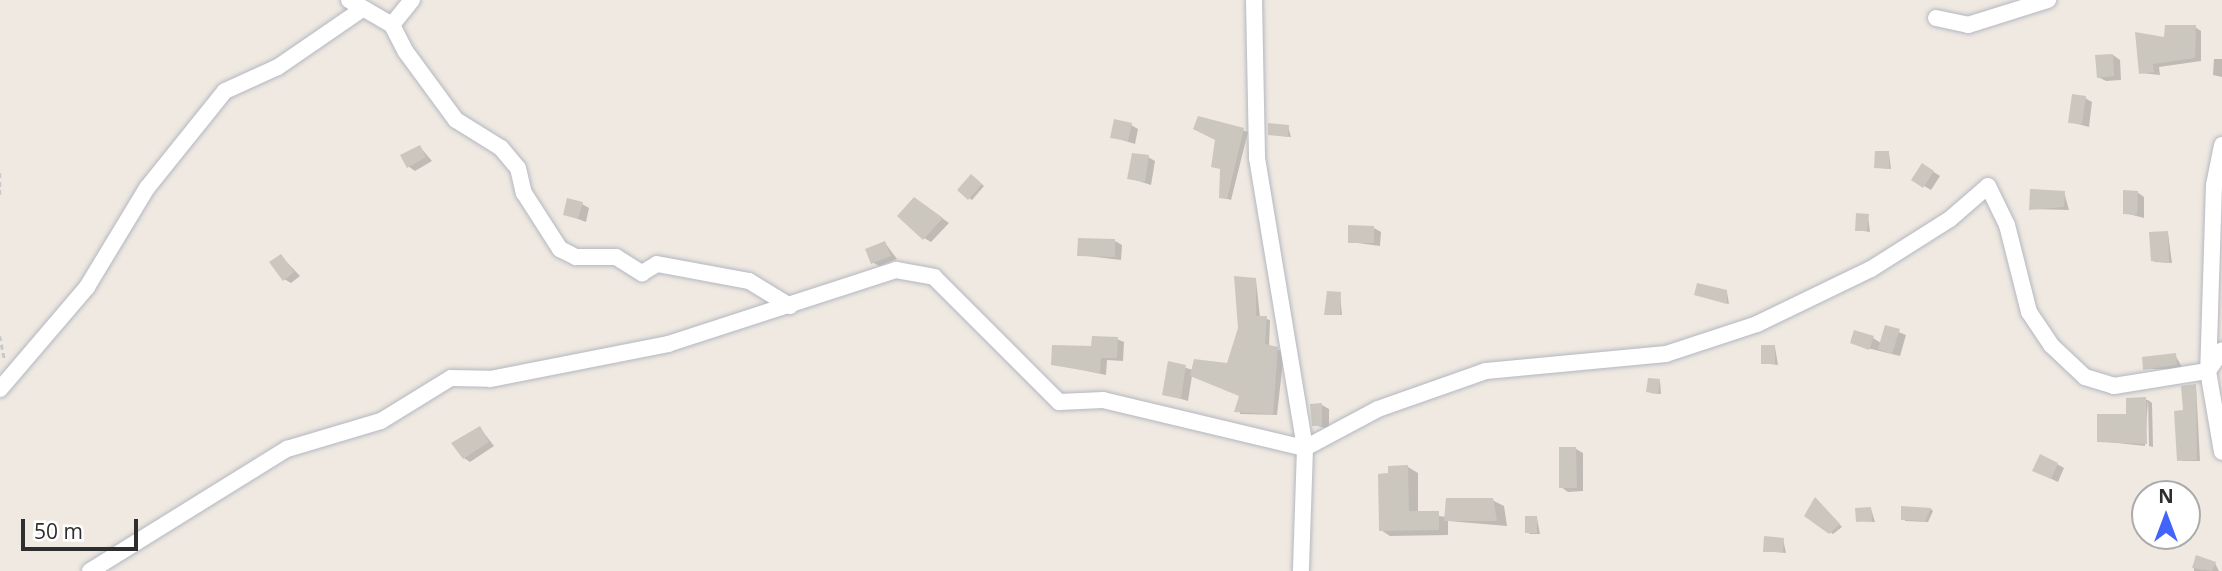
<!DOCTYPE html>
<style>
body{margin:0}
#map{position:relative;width:2222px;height:571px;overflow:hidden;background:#efe9e1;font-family:"Open Sans",sans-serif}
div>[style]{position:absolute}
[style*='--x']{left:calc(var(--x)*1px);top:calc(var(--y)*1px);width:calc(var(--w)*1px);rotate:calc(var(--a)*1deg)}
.shadow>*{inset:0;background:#0003}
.building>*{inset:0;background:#cbc7bf}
.path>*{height:2.5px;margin-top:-1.25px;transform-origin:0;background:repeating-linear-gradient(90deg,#c9c9c9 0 5px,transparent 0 8.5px)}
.roads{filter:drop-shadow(0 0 2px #b4b7c1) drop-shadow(0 0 2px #b4b7c1)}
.street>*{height:16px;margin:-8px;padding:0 8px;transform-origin:8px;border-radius:8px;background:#fff}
span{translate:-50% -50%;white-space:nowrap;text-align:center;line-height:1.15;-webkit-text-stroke:5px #fff;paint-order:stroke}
.north{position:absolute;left:2131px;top:480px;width:70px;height:70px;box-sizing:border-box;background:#fff;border:2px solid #ababab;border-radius:50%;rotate:0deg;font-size:19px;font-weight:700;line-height:28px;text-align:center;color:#2e2e2e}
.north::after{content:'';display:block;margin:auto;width:24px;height:32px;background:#4264fb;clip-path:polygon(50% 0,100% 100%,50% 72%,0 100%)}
.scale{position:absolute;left:21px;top:519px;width:117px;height:32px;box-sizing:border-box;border:4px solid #2e2e2e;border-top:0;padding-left:9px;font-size:21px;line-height:24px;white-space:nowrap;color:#2e2e2e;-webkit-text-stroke:5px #fff;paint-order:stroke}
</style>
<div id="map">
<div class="shadow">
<i style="clip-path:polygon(2195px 27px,2201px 31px,2201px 61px,2159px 67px,2160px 75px,2141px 73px,2166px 39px)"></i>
<i style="clip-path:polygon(2113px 55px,2120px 60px,2121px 80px,2106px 81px,2098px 77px)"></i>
<i style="clip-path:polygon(2214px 59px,2222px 59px,2222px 77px,2213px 75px)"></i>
<i style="clip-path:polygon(2085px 98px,2092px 102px,2089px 127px,2070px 122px)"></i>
<i style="clip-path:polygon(1199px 118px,1248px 132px,1231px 200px,1221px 197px,1222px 169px,1213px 166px,1217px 139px)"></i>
<i style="clip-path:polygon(1131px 125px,1138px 129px,1135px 144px,1112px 137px)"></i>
<i style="clip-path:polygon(1288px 126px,1291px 137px,1269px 134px)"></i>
<i style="clip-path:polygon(420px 147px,432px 161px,415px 171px,408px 166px)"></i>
<i style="clip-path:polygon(1889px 153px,1891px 169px,1876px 167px)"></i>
<i style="clip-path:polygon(1148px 157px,1155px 161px,1151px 185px,1129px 178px)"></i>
<i style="clip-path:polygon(1923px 165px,1940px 176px,1931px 190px,1914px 180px)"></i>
<i style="clip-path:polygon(975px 178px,984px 186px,972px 200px,969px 198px)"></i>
<i style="clip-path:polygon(2064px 192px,2069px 210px,2031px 209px)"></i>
<i style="clip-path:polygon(2137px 192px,2144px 197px,2144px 218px,2125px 213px)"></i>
<i style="clip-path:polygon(582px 204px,589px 208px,586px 222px,565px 214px)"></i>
<i style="clip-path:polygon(922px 204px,949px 223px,931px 242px,924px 238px)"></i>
<i style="clip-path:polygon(1868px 216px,1870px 232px,1857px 230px)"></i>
<i style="clip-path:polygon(1374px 228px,1381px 232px,1380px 246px,1350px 242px)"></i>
<i style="clip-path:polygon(2168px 233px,2172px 263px,2155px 262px,2152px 260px)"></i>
<i style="clip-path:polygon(1115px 241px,1122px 245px,1121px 260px,1079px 255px)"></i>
<i style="clip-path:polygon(885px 243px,897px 259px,879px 266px,872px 262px)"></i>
<i style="clip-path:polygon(281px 256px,300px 276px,291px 283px,284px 279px)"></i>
<i style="clip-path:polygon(1256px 280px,1260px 317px,1270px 320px,1269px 347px,1281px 351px,1283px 361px,1277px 415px,1240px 414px,1241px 395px,1192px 376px,1188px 401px,1164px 394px,1169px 363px,1193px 370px,1228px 365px)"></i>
<i style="clip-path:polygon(1727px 292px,1729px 304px,1699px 295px)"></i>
<i style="clip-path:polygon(1340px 294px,1342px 315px,1326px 314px)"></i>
<i style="clip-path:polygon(1886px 327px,1906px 335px,1900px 356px,1859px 346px,1873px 338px,1881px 343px)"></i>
<i style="clip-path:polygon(1117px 339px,1124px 342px,1123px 361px,1107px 360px,1106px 375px,1053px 364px)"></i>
<i style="clip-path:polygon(1775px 347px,1778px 365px,1762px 363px)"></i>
<i style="clip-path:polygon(2175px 355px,2183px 369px,2145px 369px)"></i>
<i style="clip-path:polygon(1660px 381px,1661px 394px,1650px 393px)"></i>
<i style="clip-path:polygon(2196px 385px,2200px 461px,2182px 461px,2185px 411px)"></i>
<i style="clip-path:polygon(2128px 399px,2148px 400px,2145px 446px,2098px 441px,2098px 416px,2128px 416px)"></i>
<i style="clip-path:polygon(2148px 400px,2152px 403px,2153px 447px,2149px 446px)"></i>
<i style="clip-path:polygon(1322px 405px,1329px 409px,1329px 429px,1314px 425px)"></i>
<i style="clip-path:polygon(480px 428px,494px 446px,470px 462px,464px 458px)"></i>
<i style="clip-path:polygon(1576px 449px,1583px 453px,1583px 491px,1568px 492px,1561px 487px)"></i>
<i style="clip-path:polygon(2057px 464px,2064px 468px,2058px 482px,2041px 474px)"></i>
<i style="clip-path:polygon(1408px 467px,1418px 473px,1418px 513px,1446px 517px,1492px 500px,1504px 506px,1507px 526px,1448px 521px,1448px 535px,1390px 536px,1381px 530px)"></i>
<i style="clip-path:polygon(1818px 501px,1842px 527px,1833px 534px,1806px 516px)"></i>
<i style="clip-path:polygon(2187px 507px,2196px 510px,2198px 527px,2187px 526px)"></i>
<i style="clip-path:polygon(1903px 508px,1931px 509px,1933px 511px,1928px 522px,1905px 521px)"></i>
<i style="clip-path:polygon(1871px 509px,1875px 522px,1858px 521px)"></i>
<i style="clip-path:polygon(1537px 518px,1540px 534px,1530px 534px,1527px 532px)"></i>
<i style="clip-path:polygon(1783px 539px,1786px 553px,1765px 551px)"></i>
<i style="clip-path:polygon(2215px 563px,2219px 571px,2194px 571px,2194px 567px)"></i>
</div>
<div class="building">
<i style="clip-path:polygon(2165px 25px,2196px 25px,2195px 58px,2153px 64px,2154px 72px,2139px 74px,2135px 32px,2164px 37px)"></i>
<i style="clip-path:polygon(2113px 54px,2114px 76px,2097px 78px,2095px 55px)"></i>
<i style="clip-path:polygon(2072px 94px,2086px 96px,2082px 124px,2068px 123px)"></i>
<i style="clip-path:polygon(1198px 116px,1244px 128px,1227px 199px,1219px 198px,1220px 169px,1211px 167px,1215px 140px,1193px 129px)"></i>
<i style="clip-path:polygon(1114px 119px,1132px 123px,1128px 141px,1110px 138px)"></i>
<i style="clip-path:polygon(1268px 123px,1289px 125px,1288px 137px,1268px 135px)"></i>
<i style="clip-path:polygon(420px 145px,426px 157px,407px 168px,400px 155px)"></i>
<i style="clip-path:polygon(1875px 151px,1889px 151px,1889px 169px,1874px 168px)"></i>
<i style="clip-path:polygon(1132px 153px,1149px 155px,1145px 182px,1127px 179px)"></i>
<i style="clip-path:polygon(1922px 163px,1934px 171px,1923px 188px,1911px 180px)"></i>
<i style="clip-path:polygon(971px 174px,982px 184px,968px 200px,957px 190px)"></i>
<i style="clip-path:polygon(2030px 189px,2065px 191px,2064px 207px,2029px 210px)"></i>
<i style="clip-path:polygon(2123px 190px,2138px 191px,2137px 215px,2123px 214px)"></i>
<i style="clip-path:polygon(914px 197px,943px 218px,923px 240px,897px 216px)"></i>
<i style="clip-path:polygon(567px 198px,583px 202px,578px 219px,563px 215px)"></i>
<i style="clip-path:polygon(1856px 213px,1869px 214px,1867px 231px,1855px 231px)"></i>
<i style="clip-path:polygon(1348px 225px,1374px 226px,1374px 243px,1348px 243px)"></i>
<i style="clip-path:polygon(2168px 231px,2169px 263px,2151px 261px,2149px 232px)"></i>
<i style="clip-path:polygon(1078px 238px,1115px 239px,1115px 257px,1077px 256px)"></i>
<i style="clip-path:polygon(885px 241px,891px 256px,871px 264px,865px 249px)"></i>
<i style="clip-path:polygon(281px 254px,294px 272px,283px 281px,269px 262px)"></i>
<i style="clip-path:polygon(1234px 276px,1256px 278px,1256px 316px,1267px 316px,1265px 344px,1278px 347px,1273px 414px,1234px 412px,1239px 396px,1190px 376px,1194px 359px,1227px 363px,1238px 328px)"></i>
<i style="clip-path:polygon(1697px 283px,1727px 290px,1727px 304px,1694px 295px)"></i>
<i style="clip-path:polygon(1327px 291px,1341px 292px,1340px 315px,1324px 315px)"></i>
<i style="clip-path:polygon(1885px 325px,1900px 329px,1892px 354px,1878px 349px)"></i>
<i style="clip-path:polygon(1854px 330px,1874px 336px,1869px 350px,1850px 343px)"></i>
<i style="clip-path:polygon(1092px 336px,1118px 337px,1117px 358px,1101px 358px,1100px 373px,1051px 365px,1052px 345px,1091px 346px)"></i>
<i style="clip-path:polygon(1761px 345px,1775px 345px,1775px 364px,1761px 364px)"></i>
<i style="clip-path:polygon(2176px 353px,2177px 365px,2143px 370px,2142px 357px)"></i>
<i style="clip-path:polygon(1168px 361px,1186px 365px,1181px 399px,1162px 395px)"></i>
<i style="clip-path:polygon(1648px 378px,1660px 379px,1658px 394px,1646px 392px)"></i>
<i style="clip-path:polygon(2196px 384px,2197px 460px,2177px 461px,2174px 411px,2183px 410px,2181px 386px)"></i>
<i style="clip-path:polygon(2146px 397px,2147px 444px,2097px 442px,2097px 414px,2126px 414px,2126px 398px)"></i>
<i style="clip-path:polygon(1322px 403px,1322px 426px,1312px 426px,1310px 404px)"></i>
<i style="clip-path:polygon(480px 426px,489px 442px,463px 459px,451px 443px)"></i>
<i style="clip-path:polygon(1559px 447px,1576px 447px,1577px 488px,1559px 488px)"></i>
<i style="clip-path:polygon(2040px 454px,2058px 463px,2051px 479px,2032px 471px)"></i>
<i style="clip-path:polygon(1408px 465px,1409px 511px,1439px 511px,1439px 530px,1379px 531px,1378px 474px,1388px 473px,1388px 466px)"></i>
<i style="clip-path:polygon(1815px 497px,1840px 524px,1829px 534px,1804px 516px)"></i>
<i style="clip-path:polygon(1446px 498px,1493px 498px,1497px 521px,1444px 521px)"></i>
<i style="clip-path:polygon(1901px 506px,1931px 508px,1925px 521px,1901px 520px)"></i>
<i style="clip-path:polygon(1871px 507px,1872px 521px,1856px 522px,1855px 508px)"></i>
<i style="clip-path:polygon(1525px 516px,1537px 516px,1537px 533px,1525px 533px)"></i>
<i style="clip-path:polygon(1764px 536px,1784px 538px,1783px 552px,1763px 552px)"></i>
<i style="clip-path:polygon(2196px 555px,2216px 562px,2212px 571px,2192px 568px)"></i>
</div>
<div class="path">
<i style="--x:0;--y:173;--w:23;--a:90"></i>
<i style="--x:0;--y:336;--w:25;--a:79"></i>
</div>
<div class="roads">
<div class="street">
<i style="--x:349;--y:0;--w:50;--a:30.2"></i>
<i style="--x:412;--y:0;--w:32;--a:129"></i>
<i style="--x:392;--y:25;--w:30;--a:63"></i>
<i style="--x:406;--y:52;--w:84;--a:53.7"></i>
<i style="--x:456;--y:120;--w:53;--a:31.9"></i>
<i style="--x:501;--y:148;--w:26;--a:50"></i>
<i style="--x:518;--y:168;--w:26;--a:77"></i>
<i style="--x:524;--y:193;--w:67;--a:57.3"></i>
<i style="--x:560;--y:249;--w:18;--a:27"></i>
<i style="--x:576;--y:257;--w:40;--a:0"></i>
<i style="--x:616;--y:257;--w:31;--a:32"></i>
<i style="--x:642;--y:273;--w:17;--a:-31"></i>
<i style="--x:657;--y:264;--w:94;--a:10.5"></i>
<i style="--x:749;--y:281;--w:48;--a:31.4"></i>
<i style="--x:1254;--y:0;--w:158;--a:88.9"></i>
<i style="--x:1257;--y:158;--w:294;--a:80.6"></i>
<i style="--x:1305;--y:448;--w:123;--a:91.9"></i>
<i style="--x:1936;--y:18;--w:33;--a:12"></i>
<i style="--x:1968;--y:25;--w:84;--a:-17.4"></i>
<i style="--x:2222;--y:145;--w:41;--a:101.3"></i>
<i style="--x:2214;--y:185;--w:186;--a:91.8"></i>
<i style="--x:2208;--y:371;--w:82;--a:80.2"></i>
<i style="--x:0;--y:389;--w:134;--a:-49.5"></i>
<i style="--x:87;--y:287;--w:116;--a:-58.8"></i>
<i style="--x:147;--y:188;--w:124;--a:-51.2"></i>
<i style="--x:225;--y:91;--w:58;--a:-24.4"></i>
<i style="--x:278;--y:67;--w:101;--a:-34.5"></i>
<i style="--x:90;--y:571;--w:232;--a:-31.8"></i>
<i style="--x:287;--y:449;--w:98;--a:-16.6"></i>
<i style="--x:381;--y:421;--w:82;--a:-31.6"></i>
<i style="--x:451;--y:378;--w:39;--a:1"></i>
<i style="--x:490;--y:379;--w:181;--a:-11.1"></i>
<i style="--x:668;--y:344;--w:240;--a:-18"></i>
<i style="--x:896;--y:270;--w:39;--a:10"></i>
<i style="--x:934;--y:277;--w:177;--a:45"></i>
<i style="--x:1059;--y:402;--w:44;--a:-2.6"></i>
<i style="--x:1103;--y:400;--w:208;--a:13.4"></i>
<i style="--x:1305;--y:448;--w:83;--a:-28.1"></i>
<i style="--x:1378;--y:409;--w:114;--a:-19.4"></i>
<i style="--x:1486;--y:371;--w:181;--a:-5.4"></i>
<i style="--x:1666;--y:354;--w:96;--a:-18.2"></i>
<i style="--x:1757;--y:324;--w:127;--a:-25.8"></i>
<i style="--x:1871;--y:269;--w:93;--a:-32.3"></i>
<i style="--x:1950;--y:219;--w:50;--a:-41"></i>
<i style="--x:1988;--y:186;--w:43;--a:64"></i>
<i style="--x:2007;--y:225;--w:90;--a:75.8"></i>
<i style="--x:2029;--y:312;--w:40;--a:56"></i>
<i style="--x:2051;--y:345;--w:47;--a:43.3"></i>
<i style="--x:2085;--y:377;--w:30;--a:17"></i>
<i style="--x:2114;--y:386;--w:95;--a:-9.1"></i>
<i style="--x:2208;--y:371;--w:25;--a:-56"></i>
</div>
</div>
<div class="north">N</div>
<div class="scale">50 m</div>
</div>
